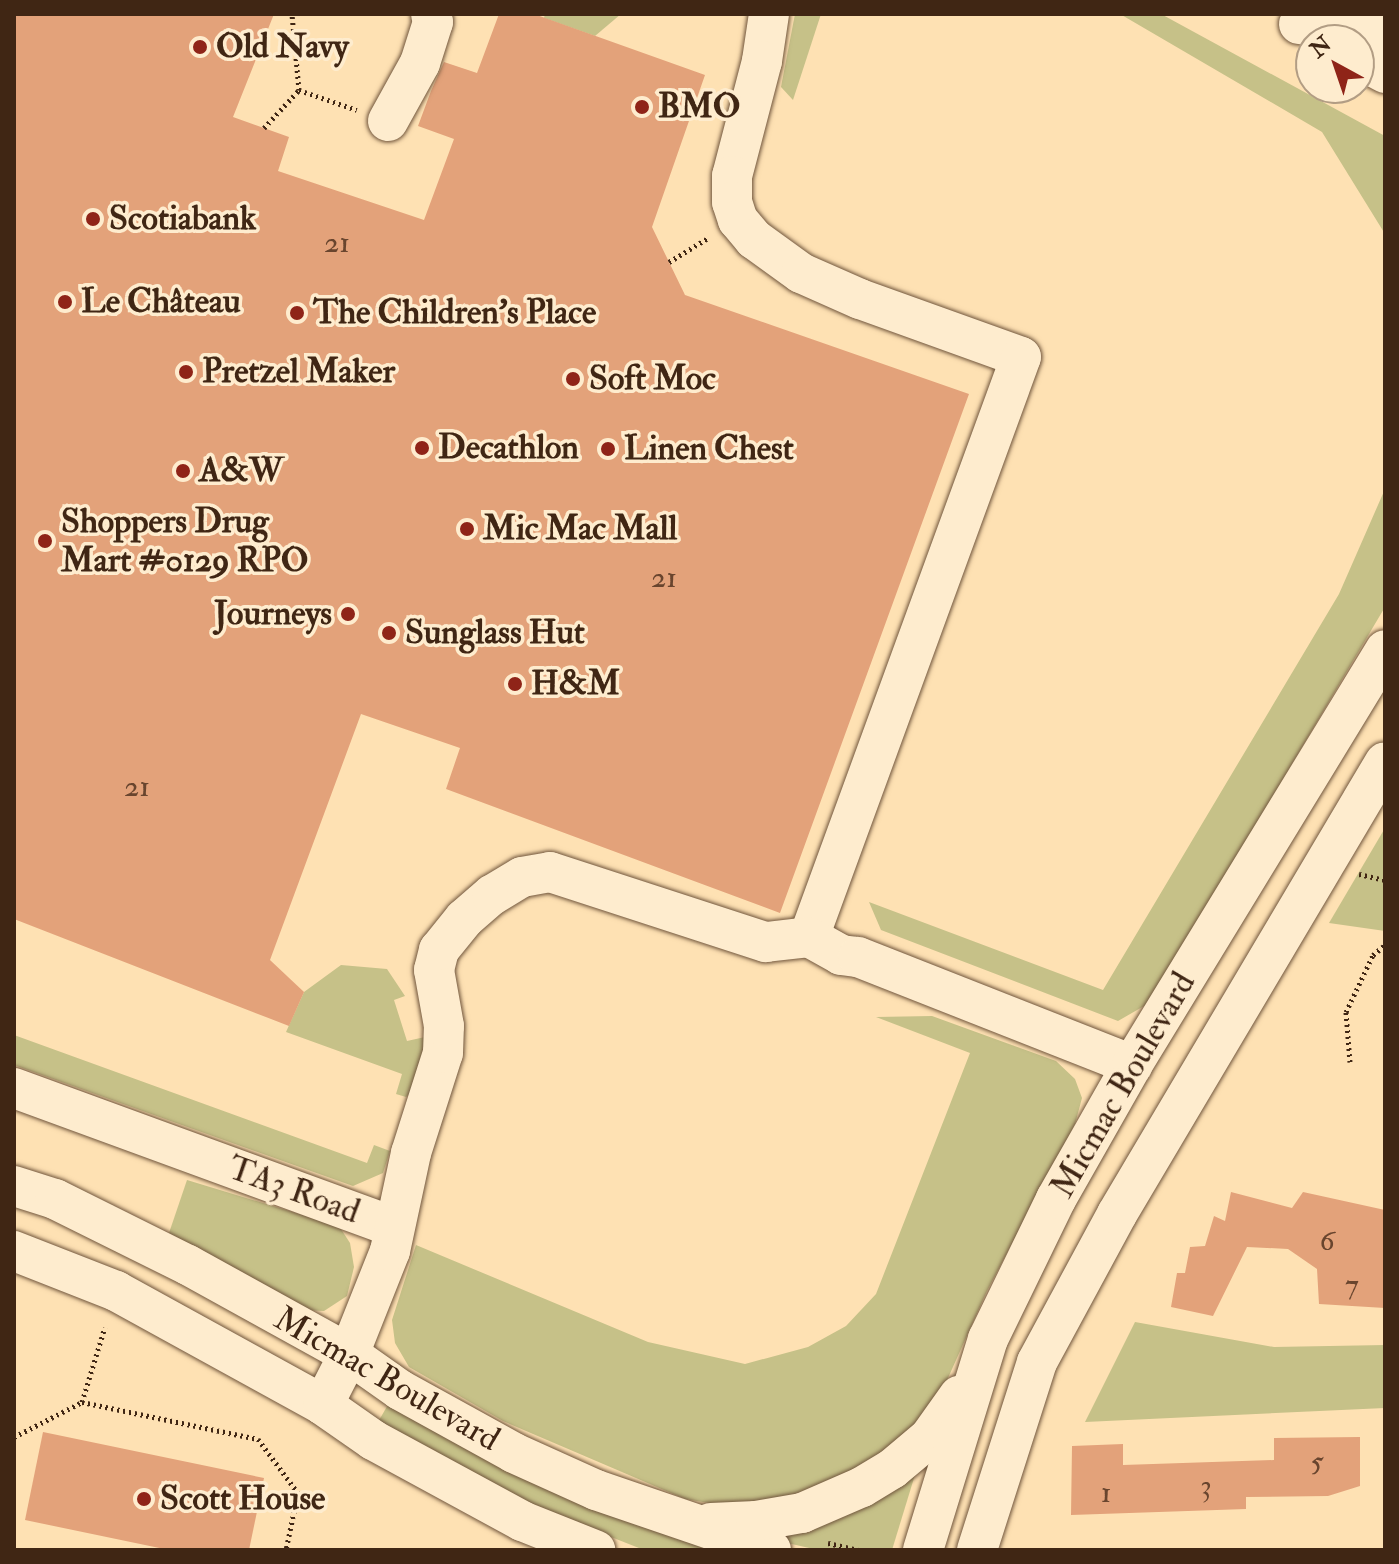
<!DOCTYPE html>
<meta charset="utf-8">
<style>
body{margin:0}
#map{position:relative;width:1399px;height:1564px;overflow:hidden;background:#fee1b3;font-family:"IM FELL Double Pica",serif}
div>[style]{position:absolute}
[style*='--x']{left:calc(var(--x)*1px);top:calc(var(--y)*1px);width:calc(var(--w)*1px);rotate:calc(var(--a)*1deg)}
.green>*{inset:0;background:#c6c188}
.building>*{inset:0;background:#e3a27a}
.path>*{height:5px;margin-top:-2.5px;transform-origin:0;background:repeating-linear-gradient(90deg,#402614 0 2px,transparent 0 6px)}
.roads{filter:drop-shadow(0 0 2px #70553c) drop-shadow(0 0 2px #70553c)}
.minor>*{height:40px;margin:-20px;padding:0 20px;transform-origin:20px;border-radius:20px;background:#feecce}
.dots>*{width:22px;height:22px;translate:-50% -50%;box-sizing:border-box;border:4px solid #feecce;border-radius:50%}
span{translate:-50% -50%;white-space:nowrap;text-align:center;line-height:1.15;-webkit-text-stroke:7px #feecce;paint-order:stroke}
.number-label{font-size:30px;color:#69452e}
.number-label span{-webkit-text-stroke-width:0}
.poi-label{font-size:34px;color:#402614;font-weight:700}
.left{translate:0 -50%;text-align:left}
.right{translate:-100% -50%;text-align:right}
.street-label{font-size:34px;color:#402614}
.frame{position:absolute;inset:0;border:16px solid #402614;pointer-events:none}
.north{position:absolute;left:1295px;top:24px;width:80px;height:80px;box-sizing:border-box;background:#feecce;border:2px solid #b29d84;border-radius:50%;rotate:320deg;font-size:22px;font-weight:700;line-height:32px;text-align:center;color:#402614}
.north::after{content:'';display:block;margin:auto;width:28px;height:36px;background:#8f2418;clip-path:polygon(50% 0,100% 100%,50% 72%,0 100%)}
</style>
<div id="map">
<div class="green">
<i style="clip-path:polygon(545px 14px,621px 14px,595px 36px,544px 18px)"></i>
<i style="clip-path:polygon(795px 14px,821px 14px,793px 100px,781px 87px)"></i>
<i style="clip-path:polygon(1120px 14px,1161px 14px,1385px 136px,1385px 234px,1322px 132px)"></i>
<i style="clip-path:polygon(1385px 489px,1385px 607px,1151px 1002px,1118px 1021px,881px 930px,869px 902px,1103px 990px,1339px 594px)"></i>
<i style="clip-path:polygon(1385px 828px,1385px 931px,1329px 923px)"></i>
<i style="clip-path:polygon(341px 965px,387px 969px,405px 996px,394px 1000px,407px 1041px,425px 1037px,424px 1066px,415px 1090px,406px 1097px,396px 1094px,402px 1074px,286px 1032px,304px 992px)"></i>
<i style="clip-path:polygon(932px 1016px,1056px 1061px,1075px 1079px,1082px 1098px,1075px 1124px,987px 1291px,935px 1407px,854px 1476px,789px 1500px,739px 1508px,685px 1499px,503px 1421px,409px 1367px,395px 1343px,392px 1320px,416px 1245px,648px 1342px,745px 1364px,808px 1347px,846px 1326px,876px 1294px,970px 1053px,876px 1017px)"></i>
<i style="clip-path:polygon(14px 1035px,367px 1163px,374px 1145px,390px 1151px,383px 1173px,353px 1186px,14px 1065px)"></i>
<i style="clip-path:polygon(187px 1180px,339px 1226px,350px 1243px,354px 1267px,347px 1296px,324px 1311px,304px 1310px,169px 1233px)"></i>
<i style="clip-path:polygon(1135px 1322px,1274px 1347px,1385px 1345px,1385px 1408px,1085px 1422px)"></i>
<i style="clip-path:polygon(389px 1403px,724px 1550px,644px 1550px,525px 1503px,378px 1422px)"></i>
<i style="clip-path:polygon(918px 1465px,892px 1550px,818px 1550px,761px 1537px)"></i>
</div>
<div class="building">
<i style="clip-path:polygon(14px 14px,274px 14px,233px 117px,289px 137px,278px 171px,424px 220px,454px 139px,418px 126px,431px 91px,444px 62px,477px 73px,499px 14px,534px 14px,705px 75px,652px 227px,685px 295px,969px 394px,780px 913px,446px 789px,460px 748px,361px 714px,270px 960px,304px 992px,289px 1026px,14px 919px)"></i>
<i style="clip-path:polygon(1231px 1192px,1292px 1208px,1303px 1192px,1385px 1210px,1385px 1308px,1319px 1304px,1317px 1269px,1288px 1249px,1247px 1247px,1213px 1316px,1171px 1307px,1177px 1273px,1185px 1273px,1190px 1247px,1205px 1246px,1214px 1216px,1225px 1221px)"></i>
<i style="clip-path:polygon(43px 1432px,264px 1478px,249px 1550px,169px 1550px,25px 1520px)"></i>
<i style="clip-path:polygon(1360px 1437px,1360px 1486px,1328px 1496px,1246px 1497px,1246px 1509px,1071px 1515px,1072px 1446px,1123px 1444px,1123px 1465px,1274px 1460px,1274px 1438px)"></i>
</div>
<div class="path">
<i style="--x:299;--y:90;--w:61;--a:19"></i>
<i style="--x:264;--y:128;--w:52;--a:-47.4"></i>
<i style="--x:299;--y:90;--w:76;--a:-95.3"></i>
<i style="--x:669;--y:262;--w:46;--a:-31.6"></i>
<i style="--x:1359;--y:874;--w:27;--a:13"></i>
<i style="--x:1350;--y:1062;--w:50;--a:-94.6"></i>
<i style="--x:1346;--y:1012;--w:63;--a:-64.7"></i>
<i style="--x:1373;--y:955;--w:16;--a:-40"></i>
<i style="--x:82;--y:1402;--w:78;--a:-73"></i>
<i style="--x:14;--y:1437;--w:76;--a:-27.2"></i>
<i style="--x:82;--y:1402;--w:180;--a:11.9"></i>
<i style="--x:258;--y:1439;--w:67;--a:53.5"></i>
<i style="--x:298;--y:1493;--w:58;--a:101.9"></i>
<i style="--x:828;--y:1543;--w:31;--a:13"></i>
</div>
<div class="roads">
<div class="minor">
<i style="--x:769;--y:14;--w:48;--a:98.5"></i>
<i style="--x:762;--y:61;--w:119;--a:104.6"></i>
<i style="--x:732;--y:176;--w:26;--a:90"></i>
<i style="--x:732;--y:202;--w:19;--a:72"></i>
<i style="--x:738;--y:220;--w:25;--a:50"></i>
<i style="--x:754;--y:239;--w:58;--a:35.9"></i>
<i style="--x:801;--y:273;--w:64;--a:23.8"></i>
<i style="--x:860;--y:299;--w:171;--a:19.8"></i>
<i style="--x:1021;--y:357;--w:618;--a:110.08"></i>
<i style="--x:1299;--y:24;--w:87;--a:7.9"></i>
<i style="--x:1359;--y:59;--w:30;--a:28"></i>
<i style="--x:388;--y:121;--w:66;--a:-61.1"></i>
<i style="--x:420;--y:63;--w:43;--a:-72.4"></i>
<i style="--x:433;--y:22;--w:8;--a:-104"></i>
<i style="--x:14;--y:1088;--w:402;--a:20.1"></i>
<i style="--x:14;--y:1186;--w:43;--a:17.6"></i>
<i style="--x:55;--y:1199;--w:148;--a:26.4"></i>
<i style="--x:188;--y:1265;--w:184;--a:28.9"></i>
<i style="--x:349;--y:1354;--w:62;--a:35.2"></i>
<i style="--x:400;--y:1390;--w:130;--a:28.9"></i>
<i style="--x:514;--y:1453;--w:90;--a:24.3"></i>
<i style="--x:596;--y:1490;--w:185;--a:18.9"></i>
<i style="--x:14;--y:1251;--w:110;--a:21.4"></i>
<i style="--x:116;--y:1291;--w:236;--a:28.8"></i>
<i style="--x:323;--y:1405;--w:61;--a:35"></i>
<i style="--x:373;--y:1440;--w:170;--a:28.5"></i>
<i style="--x:522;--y:1521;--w:79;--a:21.7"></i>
<i style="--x:323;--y:1405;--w:57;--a:-63"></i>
<i style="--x:349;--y:1354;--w:111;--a:-68.3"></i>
<i style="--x:390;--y:1251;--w:100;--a:-77.9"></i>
<i style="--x:411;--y:1153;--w:105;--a:-72.3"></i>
<i style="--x:443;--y:1053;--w:27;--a:-88"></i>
<i style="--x:444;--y:1026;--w:57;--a:-100.1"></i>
<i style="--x:434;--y:970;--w:21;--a:-76"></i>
<i style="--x:439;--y:950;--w:40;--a:-51"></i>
<i style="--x:464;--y:919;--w:37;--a:-41"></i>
<i style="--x:492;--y:895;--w:35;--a:-31"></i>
<i style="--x:522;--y:877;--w:28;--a:-10"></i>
<i style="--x:550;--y:872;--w:227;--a:18"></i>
<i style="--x:766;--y:942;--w:43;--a:-6.6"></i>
<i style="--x:809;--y:937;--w:37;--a:29"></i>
<i style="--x:841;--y:955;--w:17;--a:7"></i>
<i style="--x:858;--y:957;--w:295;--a:21.5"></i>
<i style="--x:711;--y:1523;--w:45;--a:-2.5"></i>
<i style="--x:756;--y:1521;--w:47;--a:-9.9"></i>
<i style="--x:802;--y:1513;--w:65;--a:-23.4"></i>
<i style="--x:862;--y:1487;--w:35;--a:-31"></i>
<i style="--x:892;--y:1469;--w:48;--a:-40"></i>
<i style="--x:929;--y:1438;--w:52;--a:-54.5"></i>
<i style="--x:923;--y:1550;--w:221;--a:-72.9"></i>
<i style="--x:988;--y:1339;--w:156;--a:-64.1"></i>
<i style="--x:1056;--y:1199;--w:154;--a:-60.4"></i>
<i style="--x:1132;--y:1065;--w:486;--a:-58.6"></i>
<i style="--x:977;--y:1550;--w:197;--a:-72.3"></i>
<i style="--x:1037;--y:1362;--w:168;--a:-61.6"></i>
<i style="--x:1117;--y:1214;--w:525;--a:-59.34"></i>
</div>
</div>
<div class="dots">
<i style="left:200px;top:47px;background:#8f2418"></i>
<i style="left:642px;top:107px;background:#8f2418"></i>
<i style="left:93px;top:219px;background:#8f2418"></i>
<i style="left:65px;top:302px;background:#8f2418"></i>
<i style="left:297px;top:313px;background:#8f2418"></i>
<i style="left:186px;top:372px;background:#8f2418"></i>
<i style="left:573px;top:379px;background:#8f2418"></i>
<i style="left:422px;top:448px;background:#8f2418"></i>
<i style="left:608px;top:449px;background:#8f2418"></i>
<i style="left:183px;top:471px;background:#8f2418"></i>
<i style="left:467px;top:529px;background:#8f2418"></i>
<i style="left:45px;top:541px;background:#8f2418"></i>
<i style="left:348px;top:614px;background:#8f2418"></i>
<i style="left:389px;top:633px;background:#8f2418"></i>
<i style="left:515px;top:684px;background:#8f2418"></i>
<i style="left:144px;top:1499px;background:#8f2418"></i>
</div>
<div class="number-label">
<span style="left:337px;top:243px">21</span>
<span style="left:664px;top:578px">21</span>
<span style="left:137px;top:787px">21</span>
<span style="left:1327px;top:1241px">6</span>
<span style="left:1352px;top:1285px">7</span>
<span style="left:1317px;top:1462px">5</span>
<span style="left:1206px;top:1486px">3</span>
<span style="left:1106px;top:1493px">1</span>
</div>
<div class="poi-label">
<span class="left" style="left:216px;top:47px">Old Navy</span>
<span class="left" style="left:658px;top:107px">BMO</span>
<span class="left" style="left:109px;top:219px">Scotiabank</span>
<span class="left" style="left:81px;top:302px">Le Château</span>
<span class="left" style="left:313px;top:313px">The Children's Place</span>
<span class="left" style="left:202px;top:372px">Pretzel Maker</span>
<span class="left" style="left:589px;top:379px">Soft Moc</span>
<span class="left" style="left:438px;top:448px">Decathlon</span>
<span class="left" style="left:624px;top:449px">Linen Chest</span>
<span class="left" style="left:199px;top:471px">A&amp;W</span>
<span class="left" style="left:61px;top:541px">Shoppers Drug<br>Mart #0129 RPO</span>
<span class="left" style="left:483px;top:529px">Mic Mac Mall</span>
<span class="right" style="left:332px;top:614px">Journeys</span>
<span class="left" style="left:405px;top:633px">Sunglass Hut</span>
<span class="left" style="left:531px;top:684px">H&amp;M</span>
<span class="left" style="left:160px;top:1499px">Scott House</span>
</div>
<div class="street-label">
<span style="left:1123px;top:1085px;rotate:-60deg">Micmac Boulevard</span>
<span style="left:294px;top:1190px;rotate:20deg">TA3 Road</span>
<span style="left:387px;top:1379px;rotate:30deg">Micmac Boulevard</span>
</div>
<div class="frame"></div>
<div class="north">N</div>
</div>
